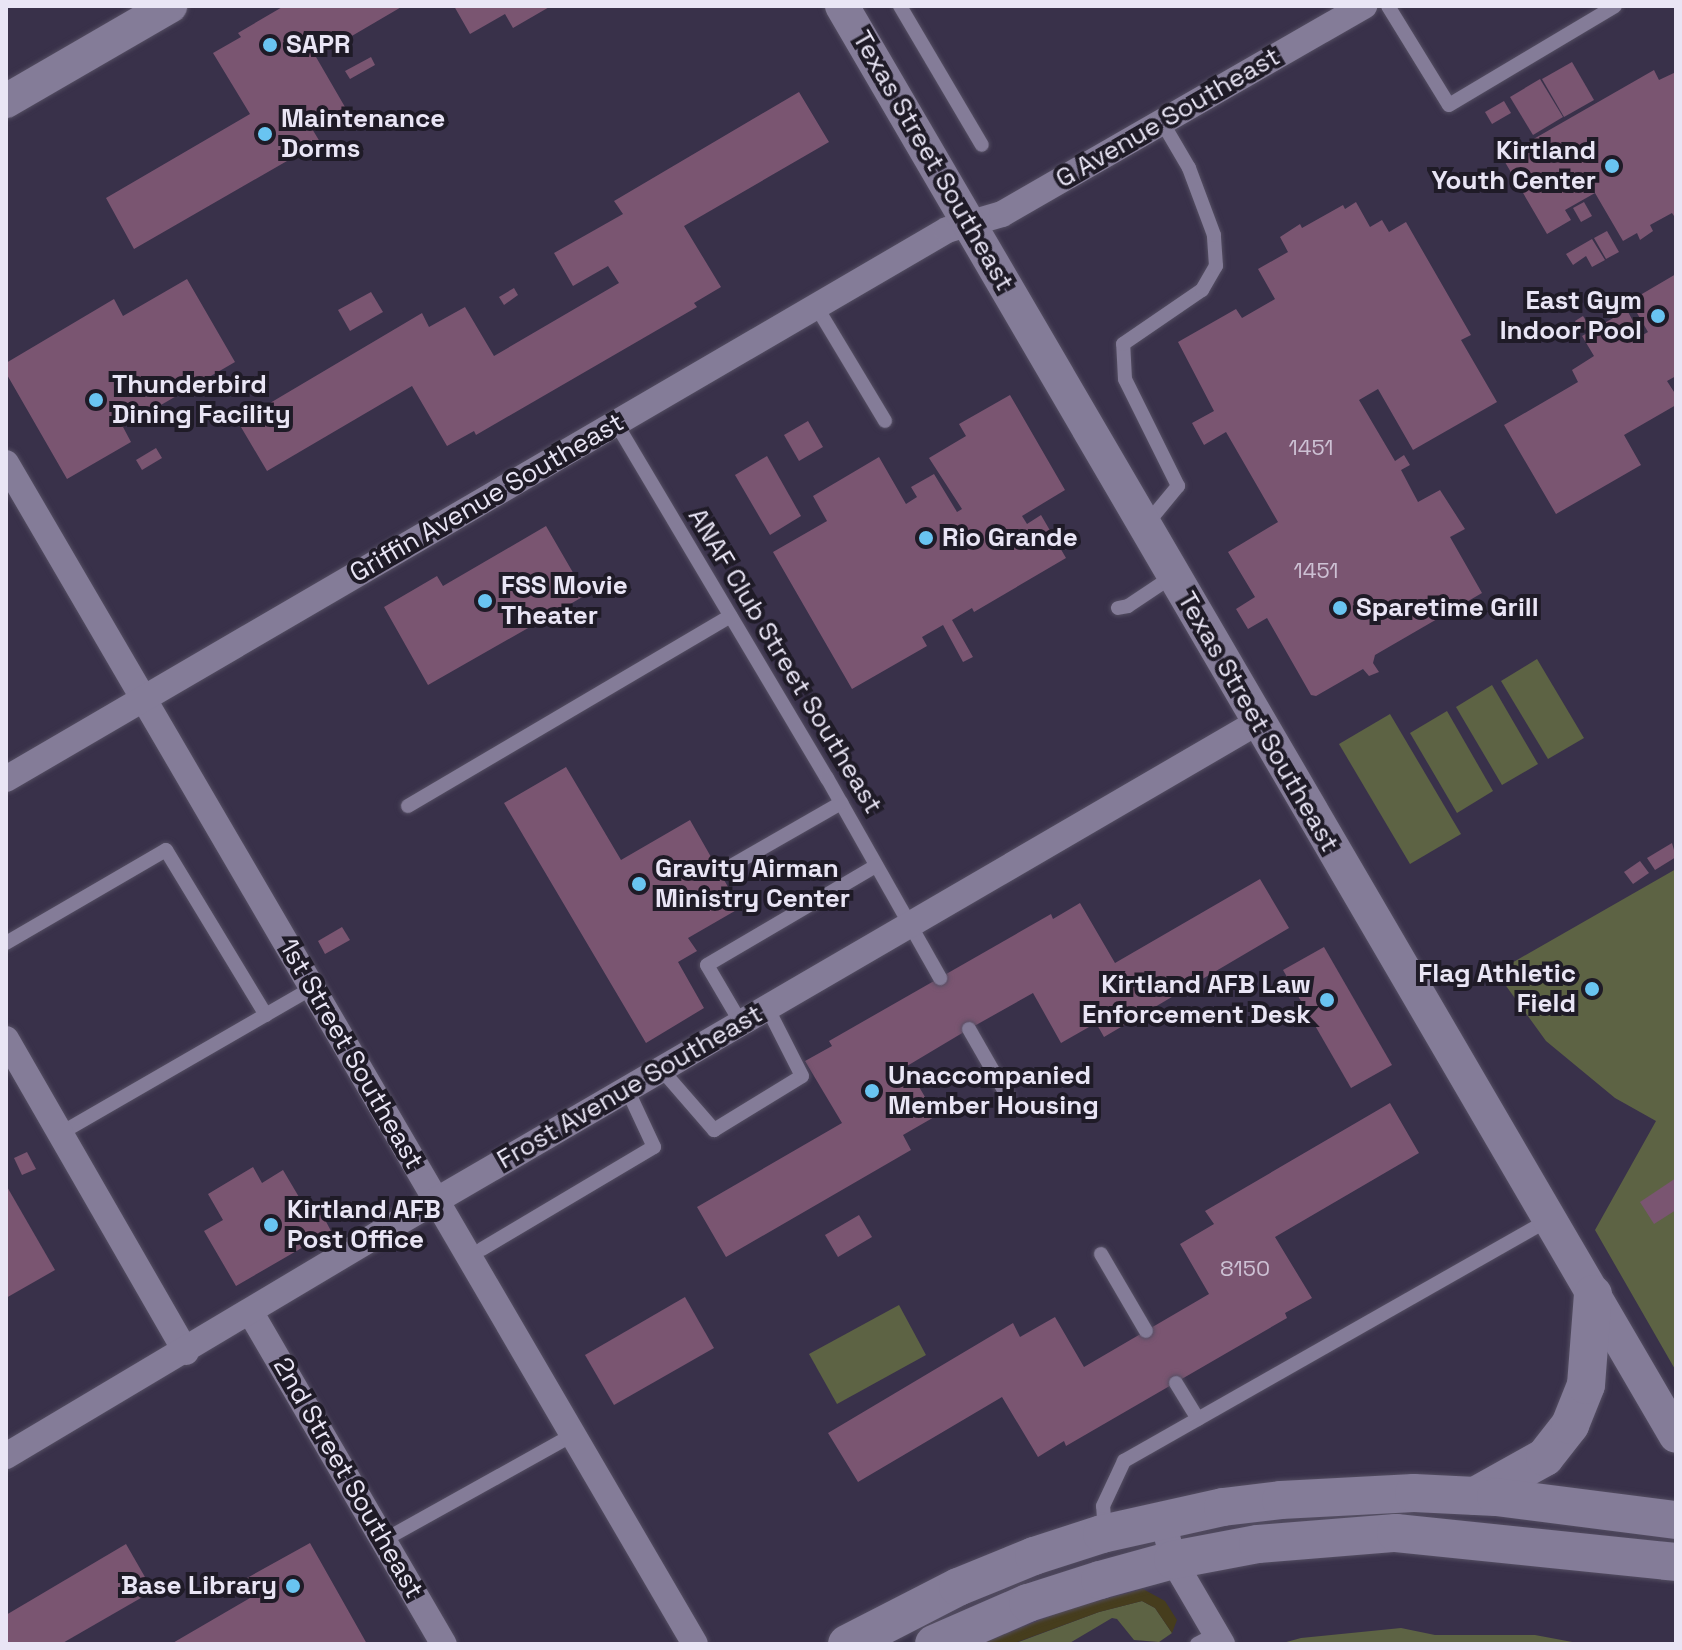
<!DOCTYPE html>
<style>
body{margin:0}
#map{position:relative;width:1682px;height:1650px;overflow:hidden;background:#39314a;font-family:"Space Grotesk",sans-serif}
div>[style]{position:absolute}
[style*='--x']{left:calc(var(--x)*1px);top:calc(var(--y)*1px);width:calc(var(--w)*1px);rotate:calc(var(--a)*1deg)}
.green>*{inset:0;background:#5d6344}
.sand>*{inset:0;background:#463d1d}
.building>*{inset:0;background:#7a5571}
.roads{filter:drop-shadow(0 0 2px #544e62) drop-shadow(0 0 2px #544e62)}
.service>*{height:14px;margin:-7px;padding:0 7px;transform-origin:7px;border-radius:7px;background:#847c98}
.minor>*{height:26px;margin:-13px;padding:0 13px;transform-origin:13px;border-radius:13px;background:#847c98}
.tertiary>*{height:34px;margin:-17px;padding:0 17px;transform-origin:17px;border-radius:17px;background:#847c98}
.secondary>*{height:38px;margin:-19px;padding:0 19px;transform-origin:19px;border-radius:19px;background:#847c98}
.dots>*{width:22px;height:22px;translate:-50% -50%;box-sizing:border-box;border:4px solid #1f1b27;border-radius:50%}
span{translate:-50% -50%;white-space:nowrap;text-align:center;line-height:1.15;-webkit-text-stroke:8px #1f1b27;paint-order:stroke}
.number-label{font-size:22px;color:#cdc1d4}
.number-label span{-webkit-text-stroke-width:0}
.poi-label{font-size:26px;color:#e9e5f5;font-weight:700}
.left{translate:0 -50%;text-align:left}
.right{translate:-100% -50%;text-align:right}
.street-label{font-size:26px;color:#e9e5f5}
.frame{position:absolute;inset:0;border:8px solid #e9e5f5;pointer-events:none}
</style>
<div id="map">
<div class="green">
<i style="clip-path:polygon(1537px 659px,1584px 738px,1548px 759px,1501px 681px)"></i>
<i style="clip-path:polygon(1492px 685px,1538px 764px,1502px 785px,1456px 707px)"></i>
<i style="clip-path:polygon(1447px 711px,1493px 791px,1457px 813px,1410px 733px)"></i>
<i style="clip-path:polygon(1390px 714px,1461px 834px,1410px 864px,1339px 744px)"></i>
<i style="clip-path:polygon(1676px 869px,1676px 1371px,1595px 1230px,1656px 1121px,1615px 1098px,1546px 1041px,1496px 972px)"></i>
<i style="clip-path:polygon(899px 1305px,926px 1355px,837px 1404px,809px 1354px)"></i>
<i style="clip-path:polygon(1142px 1601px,1155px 1608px,1172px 1633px,1159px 1642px,1134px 1640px,1117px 1619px,1112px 1618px,1068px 1644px,1013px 1644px,1099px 1612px)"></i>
<i style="clip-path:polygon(1401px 1628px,1435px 1635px,1535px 1635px,1583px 1644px,1279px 1644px,1301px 1638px)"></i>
</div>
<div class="sand">
<i style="clip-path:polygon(1143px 1589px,1165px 1601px,1177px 1620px,1172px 1633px,1155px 1608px,1142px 1601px,1099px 1612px,1012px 1644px,980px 1644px,1068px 1609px)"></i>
</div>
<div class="building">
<i style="clip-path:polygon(284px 6px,403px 6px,316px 57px,345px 107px,311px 127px,320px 142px,134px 249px,106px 198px,250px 114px,213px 53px,241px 37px,238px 33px)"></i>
<i style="clip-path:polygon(454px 6px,551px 6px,513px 28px,505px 14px,470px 34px)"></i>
<i style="clip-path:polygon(371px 57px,375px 65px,350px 79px,345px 71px)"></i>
<i style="clip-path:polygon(1572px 62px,1594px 100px,1564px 117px,1542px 79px)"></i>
<i style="clip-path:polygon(1654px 70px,1659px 80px,1676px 72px,1676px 219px,1672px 213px,1650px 225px,1653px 231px,1640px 240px,1637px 233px,1623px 241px,1595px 193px,1565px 210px,1571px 220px,1547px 234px,1502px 157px)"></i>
<i style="clip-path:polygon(1540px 79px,1563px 117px,1533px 135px,1510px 97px)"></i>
<i style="clip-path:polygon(799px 92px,829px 142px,684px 226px,721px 287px,694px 303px,697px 307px,476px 435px,474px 431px,447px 446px,412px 386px,267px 471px,238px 422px,422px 313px,429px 327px,465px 307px,494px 356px,619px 283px,608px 266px,573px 286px,554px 253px,623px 214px,614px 201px)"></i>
<i style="clip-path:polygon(1504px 101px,1511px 113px,1492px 124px,1485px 112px)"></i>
<i style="clip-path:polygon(1356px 202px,1370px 227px,1382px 220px,1389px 232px,1406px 222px,1471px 335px,1461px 340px,1497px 402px,1413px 450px,1378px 389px,1359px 400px,1395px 461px,1404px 455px,1410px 465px,1401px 470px,1418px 502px,1440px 490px,1465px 529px,1450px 537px,1482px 593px,1375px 655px,1373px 663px,1379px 672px,1369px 676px,1363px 669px,1316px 696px,1311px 695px,1267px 618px,1248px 629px,1236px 609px,1255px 597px,1228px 552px,1278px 522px,1226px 432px,1204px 445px,1192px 423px,1214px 411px,1178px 342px,1236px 309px,1242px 318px,1275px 299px,1258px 269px,1288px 252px,1280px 237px,1300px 224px,1302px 228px,1343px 205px,1345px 209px)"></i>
<i style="clip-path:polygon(1584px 202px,1592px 216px,1581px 222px,1573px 208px)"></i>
<i style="clip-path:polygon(1607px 231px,1619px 252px,1606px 259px,1594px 238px)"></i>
<i style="clip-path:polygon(1592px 239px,1605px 260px,1592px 267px,1586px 256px,1573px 265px,1566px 254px)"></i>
<i style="clip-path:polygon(1676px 274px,1676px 376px,1667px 381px,1676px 395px,1676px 405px,1624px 435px,1641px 465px,1556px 514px,1504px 425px,1578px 382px,1572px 370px,1594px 356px,1582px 336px,1627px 310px,1641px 336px,1648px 332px,1630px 301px)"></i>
<i style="clip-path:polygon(187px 279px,235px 362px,123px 427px,131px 442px,67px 479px,6px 373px,6px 363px,114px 299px,123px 316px)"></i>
<i style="clip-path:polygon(514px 288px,518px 295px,504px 305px,499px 297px)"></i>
<i style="clip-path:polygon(371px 292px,383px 312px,350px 331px,338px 310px)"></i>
<i style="clip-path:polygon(1583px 316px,1590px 327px,1581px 332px,1575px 321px)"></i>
<i style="clip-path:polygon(1010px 395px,1065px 490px,1022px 516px,1027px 524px,1041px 515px,1066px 558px,974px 612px,972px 608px,952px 620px,973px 657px,963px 662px,943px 625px,922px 637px,927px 646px,852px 689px,773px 552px,827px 521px,813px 496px,879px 457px,906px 504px,917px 497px,911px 487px,934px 474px,957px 512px,962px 509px,929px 458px,966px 436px,959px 424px)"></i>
<i style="clip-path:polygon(808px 421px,823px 447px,799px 461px,784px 435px)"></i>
<i style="clip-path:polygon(156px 448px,162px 458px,142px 470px,136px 460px)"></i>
<i style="clip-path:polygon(767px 456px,801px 516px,770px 535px,735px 475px)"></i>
<i style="clip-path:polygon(546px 526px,586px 595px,428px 685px,384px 607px,437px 576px,443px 586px)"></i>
<i style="clip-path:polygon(566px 767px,621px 860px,690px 820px,740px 908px,688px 938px,697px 951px,678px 962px,704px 1008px,646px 1043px,504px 803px)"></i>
<i style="clip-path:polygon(1672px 843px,1676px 857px,1655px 870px,1647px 858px)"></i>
<i style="clip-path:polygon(1640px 861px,1649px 873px,1633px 884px,1624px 872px)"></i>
<i style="clip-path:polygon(1260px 879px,1289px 928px,1104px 1037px,1096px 1023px,1061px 1043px,1033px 993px,969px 1029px,907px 1066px,936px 1116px,903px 1135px,911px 1150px,726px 1257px,697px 1207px,842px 1123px,805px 1061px,832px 1046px,829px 1041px,1051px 914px,1053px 919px,1080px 903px,1115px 963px)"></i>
<i style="clip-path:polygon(342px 927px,350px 940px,325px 954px,318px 941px)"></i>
<i style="clip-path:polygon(1324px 947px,1392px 1065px,1351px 1088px,1283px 970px)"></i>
<i style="clip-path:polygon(1390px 1103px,1419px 1153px,1275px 1237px,1312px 1298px,1285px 1313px,1287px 1318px,1066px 1446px,1064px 1441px,1038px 1457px,1002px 1397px,858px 1482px,828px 1433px,1013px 1323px,1020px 1337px,1055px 1317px,1084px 1367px,1209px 1294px,1180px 1244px,1214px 1224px,1205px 1211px)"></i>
<i style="clip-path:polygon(27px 1152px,36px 1169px,22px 1175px,14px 1158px)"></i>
<i style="clip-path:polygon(253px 1167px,262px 1183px,283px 1170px,312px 1219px,322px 1214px,331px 1231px,236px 1286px,204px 1231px,223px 1220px,208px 1194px)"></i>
<i style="clip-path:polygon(1676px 1178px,1676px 1210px,1654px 1224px,1640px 1202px)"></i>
<i style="clip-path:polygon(6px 1185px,55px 1270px,6px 1298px)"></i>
<i style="clip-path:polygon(859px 1215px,872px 1237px,838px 1257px,825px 1235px)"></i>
<i style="clip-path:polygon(685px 1297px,714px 1348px,614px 1405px,585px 1355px)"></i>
<i style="clip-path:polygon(310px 1543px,367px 1644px,171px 1644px,257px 1594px,247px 1578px)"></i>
<i style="clip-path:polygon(126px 1544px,153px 1591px,61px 1644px,6px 1644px,6px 1615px)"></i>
</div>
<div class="roads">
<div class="service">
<i style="--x:900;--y:6;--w:161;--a:59.5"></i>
<i style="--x:1388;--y:6;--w:116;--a:58.4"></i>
<i style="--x:1449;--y:105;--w:193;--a:-30.8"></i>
<i style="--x:816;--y:306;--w:134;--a:59"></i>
<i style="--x:616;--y:423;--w:413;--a:59.3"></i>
<i style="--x:827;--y:778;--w:230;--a:60.5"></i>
<i style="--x:1145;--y:526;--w:52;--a:-50.5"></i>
<i style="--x:1178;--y:486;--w:119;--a:-116.4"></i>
<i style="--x:1125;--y:379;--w:35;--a:-93"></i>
<i style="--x:1123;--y:344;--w:96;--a:-34.4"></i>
<i style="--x:1202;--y:290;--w:28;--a:-60"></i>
<i style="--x:1216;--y:266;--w:31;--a:-94"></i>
<i style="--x:1214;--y:235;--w:72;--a:-110.5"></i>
<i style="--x:1189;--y:168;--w:53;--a:-120.4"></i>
<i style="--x:1118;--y:608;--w:10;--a:-11"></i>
<i style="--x:1128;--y:606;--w:54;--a:-33.7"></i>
<i style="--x:408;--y:806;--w:374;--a:-30.5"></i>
<i style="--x:731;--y:866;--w:127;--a:-29.8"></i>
<i style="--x:6;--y:943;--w:185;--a:-30.2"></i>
<i style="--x:166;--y:850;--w:193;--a:58.8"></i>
<i style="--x:741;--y:1023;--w:67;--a:-120.4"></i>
<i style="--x:707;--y:965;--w:196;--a:-30.4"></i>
<i style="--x:969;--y:1029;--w:78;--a:60.2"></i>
<i style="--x:661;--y:1069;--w:81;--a:49"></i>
<i style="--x:714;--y:1130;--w:103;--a:-31.5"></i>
<i style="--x:802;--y:1076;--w:77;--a:-116.9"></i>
<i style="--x:61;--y:1133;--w:290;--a:-30"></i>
<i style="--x:482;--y:1249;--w:200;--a:-30.7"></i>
<i style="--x:654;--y:1147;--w:64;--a:-115"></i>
<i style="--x:1101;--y:1254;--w:89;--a:59.7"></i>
<i style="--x:1176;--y:1383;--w:42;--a:58.6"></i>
<i style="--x:1105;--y:1533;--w:27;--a:-94"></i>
<i style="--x:1103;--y:1506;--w:50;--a:-65"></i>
<i style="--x:1124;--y:1461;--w:489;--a:-29.6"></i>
<i style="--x:384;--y:1540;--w:216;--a:-29.1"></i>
<i style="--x:1197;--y:1644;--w:21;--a:-28"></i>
</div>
<div class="minor">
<i style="--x:6;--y:463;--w:1367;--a:59.74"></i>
<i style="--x:6;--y:779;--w:1089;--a:-30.26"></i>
<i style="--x:947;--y:230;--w:57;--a:-16.2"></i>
<i style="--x:1002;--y:214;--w:418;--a:-29.9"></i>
<i style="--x:6;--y:1039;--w:361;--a:60.1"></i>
<i style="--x:251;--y:1313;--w:383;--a:59.8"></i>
<i style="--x:6;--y:1456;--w:438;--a:-30.8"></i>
<i style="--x:382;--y:1232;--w:1014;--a:-30.21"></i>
<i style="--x:1163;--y:1520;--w:41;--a:76"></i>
<i style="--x:1173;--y:1560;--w:97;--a:59.7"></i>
</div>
<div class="tertiary">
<i style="--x:842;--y:6;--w:1655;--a:59.75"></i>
<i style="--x:6;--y:101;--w:190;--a:-30.1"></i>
</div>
<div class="secondary">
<i style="--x:1475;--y:1496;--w:80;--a:-29.1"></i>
<i style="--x:1545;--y:1457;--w:41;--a:-52"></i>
<i style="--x:1570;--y:1425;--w:43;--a:-68.2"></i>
<i style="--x:1586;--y:1385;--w:91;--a:-85.6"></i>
<i style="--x:847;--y:1644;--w:125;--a:-27.2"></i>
<i style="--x:958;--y:1587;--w:82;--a:-22.2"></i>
<i style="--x:1034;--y:1556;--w:71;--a:-17.9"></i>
<i style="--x:1102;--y:1534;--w:124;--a:-12.6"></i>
<i style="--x:1223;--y:1507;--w:58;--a:-6.9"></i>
<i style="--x:1281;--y:1500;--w:133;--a:-3"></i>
<i style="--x:1414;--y:1493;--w:82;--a:2.8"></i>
<i style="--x:1496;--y:1497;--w:181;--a:7.3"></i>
<i style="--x:934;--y:1644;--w:103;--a:-23.6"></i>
<i style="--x:1028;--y:1603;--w:76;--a:-17.7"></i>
<i style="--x:1100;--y:1580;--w:76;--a:-15.3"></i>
<i style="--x:1173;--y:1560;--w:86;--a:-10.7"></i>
<i style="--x:1258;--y:1544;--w:138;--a:-4.6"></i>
<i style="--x:1396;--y:1533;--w:281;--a:5.9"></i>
</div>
</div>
<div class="dots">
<i style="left:270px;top:45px;background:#69c4f1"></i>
<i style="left:265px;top:134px;background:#69c4f1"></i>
<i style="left:1612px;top:166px;background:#69c4f1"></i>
<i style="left:1658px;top:316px;background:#69c4f1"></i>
<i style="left:96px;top:400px;background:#69c4f1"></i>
<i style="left:926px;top:538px;background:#69c4f1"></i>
<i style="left:485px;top:601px;background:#69c4f1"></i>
<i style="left:1340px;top:608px;background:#69c4f1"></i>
<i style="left:639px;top:884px;background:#69c4f1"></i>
<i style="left:1592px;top:989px;background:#69c4f1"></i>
<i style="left:1327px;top:1000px;background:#69c4f1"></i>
<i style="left:872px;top:1091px;background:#69c4f1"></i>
<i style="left:271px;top:1225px;background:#69c4f1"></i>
<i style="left:293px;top:1586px;background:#69c4f1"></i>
</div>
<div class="number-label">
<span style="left:1311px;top:448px">1451</span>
<span style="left:1316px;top:571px">1451</span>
<span style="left:1245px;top:1269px">8150</span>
</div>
<div class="poi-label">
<span class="left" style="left:286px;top:45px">SAPR</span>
<span class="left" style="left:281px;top:134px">Maintenance<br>Dorms</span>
<span class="right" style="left:1596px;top:166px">Kirtland<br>Youth Center</span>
<span class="right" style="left:1642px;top:316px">East Gym<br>Indoor Pool</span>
<span class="left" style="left:112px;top:400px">Thunderbird<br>Dining Facility</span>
<span class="left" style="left:942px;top:538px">Rio Grande</span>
<span class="left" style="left:501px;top:601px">FSS Movie<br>Theater</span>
<span class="left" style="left:1356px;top:608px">Sparetime Grill</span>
<span class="left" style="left:655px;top:884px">Gravity Airman<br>Ministry Center</span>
<span class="right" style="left:1576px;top:989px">Flag Athletic<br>Field</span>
<span class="right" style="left:1311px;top:1000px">Kirtland AFB Law<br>Enforcement Desk</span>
<span class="left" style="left:888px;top:1091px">Unaccompanied<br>Member Housing</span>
<span class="left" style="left:287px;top:1225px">Kirtland AFB<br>Post Office</span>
<span class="right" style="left:277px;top:1586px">Base Library</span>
</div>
<div class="street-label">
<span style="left:1168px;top:118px;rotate:-30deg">G Avenue Southeast</span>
<span style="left:933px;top:161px;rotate:60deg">Texas Street Southeast</span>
<span style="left:487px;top:498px;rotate:-30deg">Griffin Avenue Southeast</span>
<span style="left:785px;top:661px;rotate:59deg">ANAF Club Street Southeast</span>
<span style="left:1258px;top:722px;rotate:60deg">Texas Street Southeast</span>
<span style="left:351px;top:1054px;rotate:60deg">1st Street Southeast</span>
<span style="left:630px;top:1087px;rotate:-30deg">Frost Avenue Southeast</span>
<span style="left:348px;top:1478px;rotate:60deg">2nd Street Southeast</span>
</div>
<div class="frame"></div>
</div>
